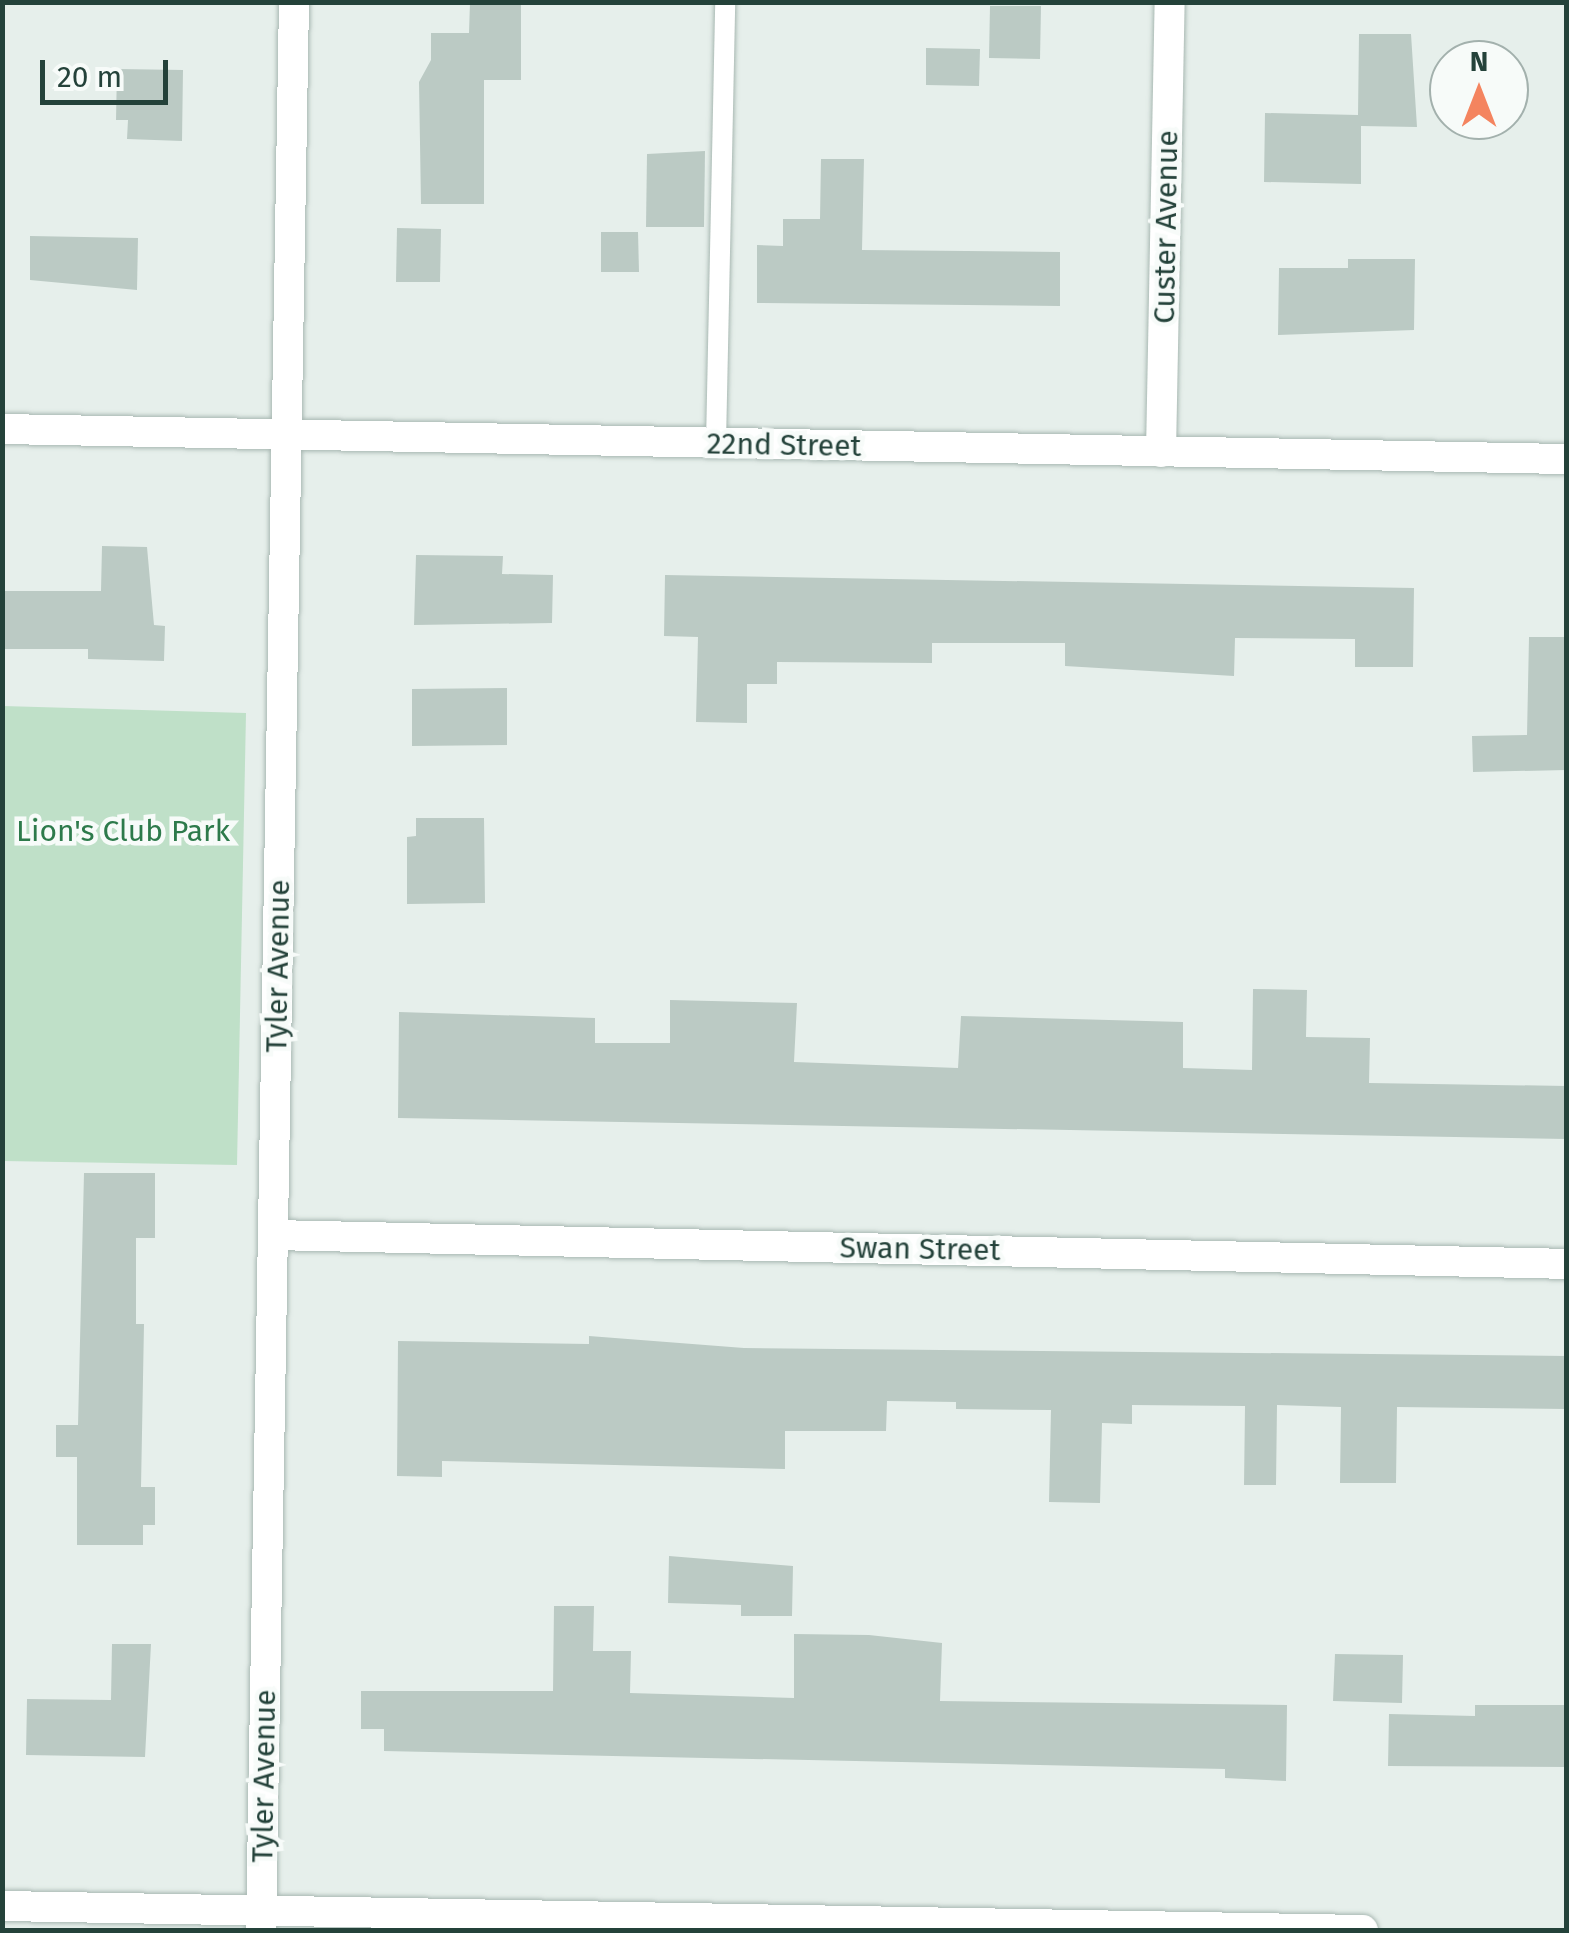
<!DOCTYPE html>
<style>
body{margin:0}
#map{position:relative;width:1569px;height:1933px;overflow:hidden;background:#e6efeb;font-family:"Fira Sans",sans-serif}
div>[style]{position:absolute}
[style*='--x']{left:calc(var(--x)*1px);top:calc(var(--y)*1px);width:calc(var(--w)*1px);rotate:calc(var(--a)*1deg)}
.green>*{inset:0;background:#bfe0c8}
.building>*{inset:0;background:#bbcac4}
.roads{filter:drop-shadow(0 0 2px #a8b8b2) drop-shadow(0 0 2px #a8b8b2)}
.service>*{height:20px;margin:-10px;padding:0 10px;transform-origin:10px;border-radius:10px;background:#fff}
.minor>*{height:30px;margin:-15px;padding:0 15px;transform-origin:15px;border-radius:15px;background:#fff}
span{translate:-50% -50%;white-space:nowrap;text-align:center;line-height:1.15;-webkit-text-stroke:9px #f7fbf9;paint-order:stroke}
.street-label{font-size:30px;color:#24423a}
.park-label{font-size:30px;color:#2d7a4b}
.frame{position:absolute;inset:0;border:5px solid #24423a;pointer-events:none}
.north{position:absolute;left:1429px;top:40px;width:100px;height:100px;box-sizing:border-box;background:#f7fbf9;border:2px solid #a3b1ad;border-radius:50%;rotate:0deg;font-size:28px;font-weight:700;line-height:40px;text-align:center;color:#24423a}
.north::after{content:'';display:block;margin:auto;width:35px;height:45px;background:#f4845f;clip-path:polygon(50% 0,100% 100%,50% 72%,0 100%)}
.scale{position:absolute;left:40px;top:60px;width:128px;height:45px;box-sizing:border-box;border:5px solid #24423a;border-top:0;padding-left:12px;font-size:30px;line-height:35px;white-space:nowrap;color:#24423a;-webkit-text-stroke:8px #f7fbf9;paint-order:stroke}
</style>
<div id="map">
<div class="green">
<i style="clip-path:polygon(3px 706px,246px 713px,237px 1165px,3px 1161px)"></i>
</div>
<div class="building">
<i style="clip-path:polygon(470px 2px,521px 2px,521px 80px,484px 80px,484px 204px,421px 204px,419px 82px,431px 60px,431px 33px,469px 33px)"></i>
<i style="clip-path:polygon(990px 6px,1041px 6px,1040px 59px,989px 58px)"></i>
<i style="clip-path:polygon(1359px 34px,1411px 34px,1417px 127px,1361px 126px,1361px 184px,1264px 182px,1265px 113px,1358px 115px)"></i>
<i style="clip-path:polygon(926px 48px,980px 49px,979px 86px,926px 85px)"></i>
<i style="clip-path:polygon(117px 69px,183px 70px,182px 141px,127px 139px,128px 120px,116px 120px)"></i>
<i style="clip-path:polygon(705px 151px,704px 227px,646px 227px,647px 154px)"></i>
<i style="clip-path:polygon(821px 159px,864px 159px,862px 250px,1060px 252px,1060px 306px,757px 303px,757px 245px,783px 246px,783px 219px,820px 219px)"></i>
<i style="clip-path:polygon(397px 228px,441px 229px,440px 282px,396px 282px)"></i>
<i style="clip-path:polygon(601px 232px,638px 232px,639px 272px,601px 272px)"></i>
<i style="clip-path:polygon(30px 236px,138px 238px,137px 290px,30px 280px)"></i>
<i style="clip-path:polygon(1348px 259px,1415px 259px,1414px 330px,1278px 335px,1279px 268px,1348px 268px)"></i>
<i style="clip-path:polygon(102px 546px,147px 547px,154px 625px,165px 626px,164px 661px,88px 659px,88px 649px,2px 649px,2px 591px,101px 591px)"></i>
<i style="clip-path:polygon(416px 555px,503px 556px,502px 574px,553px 575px,552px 623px,414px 625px)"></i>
<i style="clip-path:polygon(665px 575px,1414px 588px,1413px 667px,1355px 667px,1355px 639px,1235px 638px,1234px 676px,1065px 666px,1065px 643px,932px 643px,932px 663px,777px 662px,777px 684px,747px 684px,747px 723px,696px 722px,698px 637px,664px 636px)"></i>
<i style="clip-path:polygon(1529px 637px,1566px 637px,1566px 770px,1473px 772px,1472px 736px,1527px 735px)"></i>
<i style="clip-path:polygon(507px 688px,507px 745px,412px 746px,412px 689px)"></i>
<i style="clip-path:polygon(416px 818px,484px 818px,485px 903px,407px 904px,407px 837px,416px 836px)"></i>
<i style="clip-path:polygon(1253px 989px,1307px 990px,1306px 1037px,1370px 1038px,1369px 1083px,1566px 1086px,1566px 1139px,398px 1118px,399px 1012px,595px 1018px,595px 1043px,670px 1043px,670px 1000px,797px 1003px,794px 1062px,958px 1068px,961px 1016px,1183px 1022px,1183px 1068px,1252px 1070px)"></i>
<i style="clip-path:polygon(84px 1173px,155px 1173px,155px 1238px,136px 1238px,136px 1324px,144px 1324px,141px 1487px,155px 1487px,155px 1525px,143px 1525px,143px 1545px,77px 1545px,77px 1457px,56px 1457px,56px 1425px,78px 1425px)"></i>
<i style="clip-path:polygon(589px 1336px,744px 1348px,1566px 1356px,1566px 1409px,1397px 1407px,1396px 1483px,1340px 1483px,1341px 1407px,1277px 1405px,1276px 1485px,1244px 1485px,1245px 1406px,1132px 1405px,1132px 1424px,1102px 1423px,1100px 1503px,1049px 1502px,1051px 1410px,956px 1409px,956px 1402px,887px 1401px,886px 1431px,785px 1431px,785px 1469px,442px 1461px,442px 1477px,397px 1476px,398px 1341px,589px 1344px)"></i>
<i style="clip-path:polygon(669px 1556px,793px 1566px,792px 1616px,741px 1616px,741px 1605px,668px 1603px)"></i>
<i style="clip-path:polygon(554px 1606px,594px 1606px,593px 1651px,631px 1651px,630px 1693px,794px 1698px,794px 1634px,869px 1635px,942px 1643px,940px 1701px,1287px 1705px,1286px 1781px,1225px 1778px,1225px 1769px,384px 1751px,384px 1729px,361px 1729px,361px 1691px,553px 1691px)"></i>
<i style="clip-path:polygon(112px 1644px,151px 1644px,145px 1757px,26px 1755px,27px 1699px,111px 1700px)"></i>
<i style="clip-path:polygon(1335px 1654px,1403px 1655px,1402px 1703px,1333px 1701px)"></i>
<i style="clip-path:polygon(1475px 1705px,1566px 1705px,1566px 1767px,1388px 1766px,1389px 1714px,1475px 1716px)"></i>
</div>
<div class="roads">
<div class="service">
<i style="--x:716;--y:443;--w:441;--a:-88.8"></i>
</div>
<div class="minor">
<i style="--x:2;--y:429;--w:1564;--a:1.1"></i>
<i style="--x:1161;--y:452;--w:450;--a:-88.9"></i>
<i style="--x:273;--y:1235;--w:1293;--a:1.28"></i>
<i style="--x:2;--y:1906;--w:1361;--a:1.01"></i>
<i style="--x:261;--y:1930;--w:1928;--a:-89.02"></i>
</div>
</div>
<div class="street-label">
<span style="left:1166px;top:227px;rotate:-89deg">Custer Avenue</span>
<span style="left:784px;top:445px;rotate:1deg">22nd Street</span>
<span style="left:278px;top:966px;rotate:-89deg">Tyler Avenue</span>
<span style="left:920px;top:1249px;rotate:1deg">Swan Street</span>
<span style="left:264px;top:1776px;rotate:-89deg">Tyler Avenue</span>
</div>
<div class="park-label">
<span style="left:123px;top:831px">Lion's Club Park</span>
</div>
<div class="frame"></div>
<div class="north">N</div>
<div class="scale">20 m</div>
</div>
